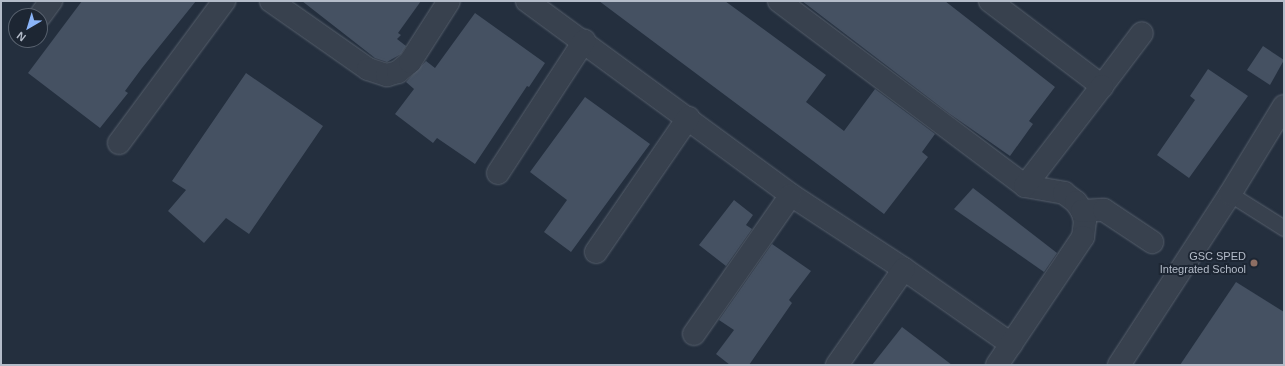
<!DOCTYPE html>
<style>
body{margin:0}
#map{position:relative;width:1285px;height:366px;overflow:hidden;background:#242f3e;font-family:Arial,sans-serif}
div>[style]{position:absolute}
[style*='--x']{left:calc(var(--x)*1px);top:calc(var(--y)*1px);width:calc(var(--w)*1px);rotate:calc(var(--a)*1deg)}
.building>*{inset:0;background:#455162}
.roads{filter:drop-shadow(0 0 1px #565f6c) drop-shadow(0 0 1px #565f6c)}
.lane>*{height:15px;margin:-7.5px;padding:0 7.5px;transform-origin:7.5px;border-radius:7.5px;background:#38414e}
.street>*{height:22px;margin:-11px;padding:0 11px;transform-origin:11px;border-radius:11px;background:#38414e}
.dots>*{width:11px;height:11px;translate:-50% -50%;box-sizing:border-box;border:2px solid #1d2633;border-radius:50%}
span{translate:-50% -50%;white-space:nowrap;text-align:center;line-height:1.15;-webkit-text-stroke:4px #1d2633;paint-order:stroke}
.poi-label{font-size:11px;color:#b4bcc9}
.right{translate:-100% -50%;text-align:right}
.frame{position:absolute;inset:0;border:2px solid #b4bcc9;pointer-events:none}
.north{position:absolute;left:8px;top:8px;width:40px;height:40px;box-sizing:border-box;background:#1d2633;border:1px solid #59626f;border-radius:50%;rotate:218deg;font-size:11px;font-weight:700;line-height:16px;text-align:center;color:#b4bcc9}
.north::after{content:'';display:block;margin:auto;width:14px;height:18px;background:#8ab4f8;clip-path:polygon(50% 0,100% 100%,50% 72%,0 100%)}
</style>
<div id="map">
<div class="building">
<i style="clip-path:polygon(82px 1px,196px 1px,142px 68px,125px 91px,128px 93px,100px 128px,28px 73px)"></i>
<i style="clip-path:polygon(302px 1px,421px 1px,398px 33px,401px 35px,397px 39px,406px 46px,401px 54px,387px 62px,375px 58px)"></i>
<i style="clip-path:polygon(599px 1px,725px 1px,826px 75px,806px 102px,844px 131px,875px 89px,935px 134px,922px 152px,928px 157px,884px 214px)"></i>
<i style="clip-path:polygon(802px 1px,945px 1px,1055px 87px,1029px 121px,1033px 124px,1010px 156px,950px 114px)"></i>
<i style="clip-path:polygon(475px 13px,545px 63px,529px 87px,527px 86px,475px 164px,437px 138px,433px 143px,395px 114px,414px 89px,406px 82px,426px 61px,435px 68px)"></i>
<i style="clip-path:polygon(1263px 46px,1284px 60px,1270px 85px,1247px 70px)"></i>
<i style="clip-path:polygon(1208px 69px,1248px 96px,1189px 178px,1157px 155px,1195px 100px,1190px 96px)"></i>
<i style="clip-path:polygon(246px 73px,323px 126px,249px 234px,226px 218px,204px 243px,168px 211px,186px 190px,172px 181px)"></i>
<i style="clip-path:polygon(585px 97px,650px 144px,571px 252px,544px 232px,567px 200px,530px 172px)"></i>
<i style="clip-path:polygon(973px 188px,1057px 253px,1044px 272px,954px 209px)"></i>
<i style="clip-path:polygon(734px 200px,753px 215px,746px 225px,752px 229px,726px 266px,699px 245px)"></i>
<i style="clip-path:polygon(772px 244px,811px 271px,789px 300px,792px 303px,749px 365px,730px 365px,716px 354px,734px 330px,719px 320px)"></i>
<i style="clip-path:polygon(1236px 282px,1284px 312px,1284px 365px,1180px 365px)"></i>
<i style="clip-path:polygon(902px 327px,952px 365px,872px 365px)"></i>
</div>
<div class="roads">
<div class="lane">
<i style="--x:1230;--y:194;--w:64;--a:32.2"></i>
</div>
<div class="street">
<i style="--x:271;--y:1;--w:118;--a:35"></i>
<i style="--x:368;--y:69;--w:20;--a:18"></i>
<i style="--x:387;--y:75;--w:11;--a:-15"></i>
<i style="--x:398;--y:72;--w:16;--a:-40"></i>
<i style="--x:410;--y:62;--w:72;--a:-57.4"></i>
<i style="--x:527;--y:1;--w:328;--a:36.3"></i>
<i style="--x:791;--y:195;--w:135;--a:33.2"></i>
<i style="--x:904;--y:269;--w:131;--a:35"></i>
<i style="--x:779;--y:1;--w:308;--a:36.9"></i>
<i style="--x:1025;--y:186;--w:40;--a:10"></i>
<i style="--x:1064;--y:193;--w:15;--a:37"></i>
<i style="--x:1076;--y:202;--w:11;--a:56"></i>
<i style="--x:1082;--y:211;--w:10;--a:73"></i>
<i style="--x:1085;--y:221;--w:16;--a:97"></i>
<i style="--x:1083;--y:237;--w:154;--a:123.9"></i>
<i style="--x:990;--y:1;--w:141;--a:37.2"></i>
<i style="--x:1102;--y:86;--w:66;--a:-53"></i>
<i style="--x:40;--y:16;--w:19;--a:-54"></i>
<i style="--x:119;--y:143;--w:177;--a:-53.5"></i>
<i style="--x:498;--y:173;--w:158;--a:-56.9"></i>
<i style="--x:1025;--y:186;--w:126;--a:-52.4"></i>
<i style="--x:1082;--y:211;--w:22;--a:-3"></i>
<i style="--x:1104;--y:210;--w:58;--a:33.7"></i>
<i style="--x:596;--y:252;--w:163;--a:-55.5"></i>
<i style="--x:694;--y:334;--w:169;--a:-55.1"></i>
<i style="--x:837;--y:365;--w:117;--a:-55.1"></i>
<i style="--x:1119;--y:365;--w:204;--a:-57"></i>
<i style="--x:1230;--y:194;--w:103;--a:-58.5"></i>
</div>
</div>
<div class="dots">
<i style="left:1254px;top:263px;background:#8d6e63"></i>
</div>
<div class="poi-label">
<span class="right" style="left:1246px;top:263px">GSC SPED<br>Integrated School</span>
</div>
<div class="frame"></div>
<div class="north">N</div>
</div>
